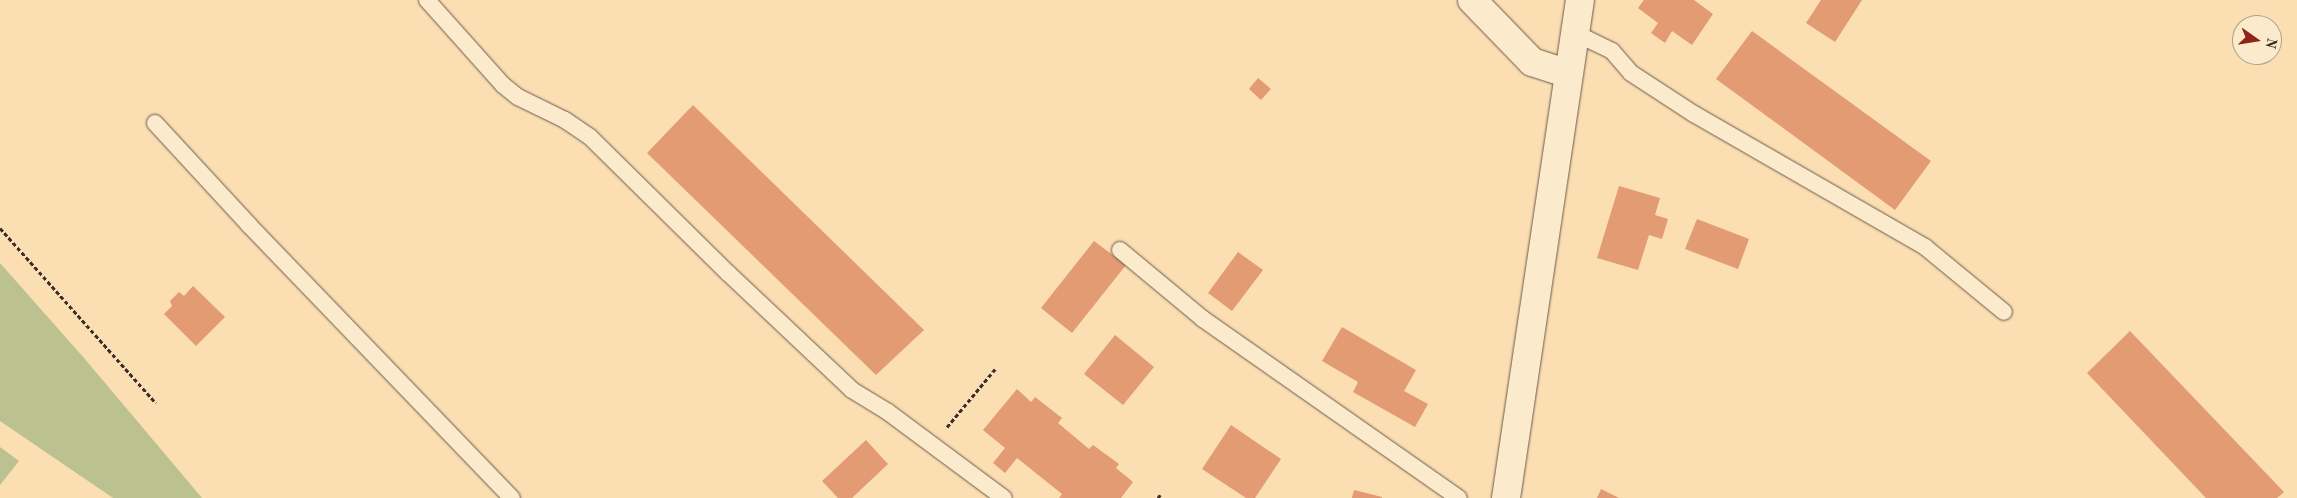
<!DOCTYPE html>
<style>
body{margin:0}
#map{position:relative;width:2297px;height:498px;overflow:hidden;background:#fbdeb2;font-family:"Old Standard TT",serif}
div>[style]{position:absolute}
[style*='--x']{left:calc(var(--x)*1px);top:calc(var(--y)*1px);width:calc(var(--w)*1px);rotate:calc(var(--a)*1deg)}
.green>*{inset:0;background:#bbc28f}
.building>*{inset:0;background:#e29b73}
.path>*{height:3px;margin-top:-1.5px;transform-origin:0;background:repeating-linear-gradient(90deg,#3b2e27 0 4px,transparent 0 6.5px)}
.roads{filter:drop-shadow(0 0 1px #6b5a4a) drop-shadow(0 0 1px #6b5a4a)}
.service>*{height:16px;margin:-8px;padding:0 8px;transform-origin:8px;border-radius:8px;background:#fceacd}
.minor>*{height:28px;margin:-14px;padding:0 14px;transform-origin:14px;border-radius:14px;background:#fceacd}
.tertiary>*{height:28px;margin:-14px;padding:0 14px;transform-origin:14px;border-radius:14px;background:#fceacd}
span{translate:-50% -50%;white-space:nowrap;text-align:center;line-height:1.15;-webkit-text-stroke:4px #fceacd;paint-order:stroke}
.north{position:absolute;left:2232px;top:15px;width:50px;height:50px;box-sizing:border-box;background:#fceacd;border:1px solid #af9f8b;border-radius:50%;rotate:103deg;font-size:14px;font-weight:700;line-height:20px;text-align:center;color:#3b2e27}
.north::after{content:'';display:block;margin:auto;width:18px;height:22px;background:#8f2418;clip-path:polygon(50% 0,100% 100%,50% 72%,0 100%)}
</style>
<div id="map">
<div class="green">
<i style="clip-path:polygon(0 263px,84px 358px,202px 498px,113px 498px,0 421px)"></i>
<i style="clip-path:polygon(0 447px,19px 461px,0 485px)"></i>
</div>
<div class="building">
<i style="clip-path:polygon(1644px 0,1694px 0,1713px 14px,1692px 45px,1672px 31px,1665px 43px,1651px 33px,1658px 23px,1638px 8px)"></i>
<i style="clip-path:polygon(1821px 0,1862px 0,1835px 42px,1806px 23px)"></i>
<i style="clip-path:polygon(1752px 31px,1931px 161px,1895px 210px,1716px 79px)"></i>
<i style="clip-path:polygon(1258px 78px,1271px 89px,1261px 100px,1249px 89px)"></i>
<i style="clip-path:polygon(693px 105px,924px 330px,876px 375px,647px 153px)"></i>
<i style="clip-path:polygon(1619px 186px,1660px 198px,1655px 215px,1668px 219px,1662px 239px,1649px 235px,1638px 270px,1597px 258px)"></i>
<i style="clip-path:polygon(1697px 219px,1749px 239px,1738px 269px,1685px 249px)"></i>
<i style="clip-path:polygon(1094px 241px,1126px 265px,1072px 333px,1041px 308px)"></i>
<i style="clip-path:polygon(1238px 252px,1263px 270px,1232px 311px,1208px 293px)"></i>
<i style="clip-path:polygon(193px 286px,225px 317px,196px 346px,164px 314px,172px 306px,170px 301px,179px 292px,184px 296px)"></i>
<i style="clip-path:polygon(1342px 327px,1416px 370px,1404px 391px,1428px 404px,1415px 427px,1353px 392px,1358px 382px,1322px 361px)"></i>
<i style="clip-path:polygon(2130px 331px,2284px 492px,2277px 498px,2206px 498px,2087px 373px)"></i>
<i style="clip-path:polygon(1115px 335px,1154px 367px,1123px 405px,1084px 374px)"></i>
<i style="clip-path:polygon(1017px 389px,1031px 402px,1035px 397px,1062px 418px,1058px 423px,1089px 449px,1093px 445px,1119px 464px,1116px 468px,1133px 482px,1121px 498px,1059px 498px,1062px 494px,1017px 458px,1005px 473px,993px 463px,1005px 448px,983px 430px)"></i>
<i style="clip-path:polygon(1231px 425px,1281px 459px,1255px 498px,1246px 498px,1202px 469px)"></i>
<i style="clip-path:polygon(866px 440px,888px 464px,852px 498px,838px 498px,822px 481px)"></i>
<i style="clip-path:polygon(1601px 489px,1619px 498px,1597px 498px)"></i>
<i style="clip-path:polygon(1354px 490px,1382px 497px,1382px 498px,1352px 498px)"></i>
</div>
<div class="path">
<i style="--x:0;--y:228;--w:234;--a:48.3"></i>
<i style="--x:947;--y:427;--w:77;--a:-50.3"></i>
<i style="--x:1158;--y:498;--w:4;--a:-56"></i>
</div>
<div class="roads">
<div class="service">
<i style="--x:427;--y:0;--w:114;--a:48.2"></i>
<i style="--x:503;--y:85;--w:19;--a:39"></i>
<i style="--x:518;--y:97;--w:52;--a:26.1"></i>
<i style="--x:565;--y:120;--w:30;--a:34"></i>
<i style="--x:590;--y:137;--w:194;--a:44.6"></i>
<i style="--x:728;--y:273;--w:170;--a:43.3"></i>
<i style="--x:852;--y:390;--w:42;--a:31.4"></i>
<i style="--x:888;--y:412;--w:144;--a:36.6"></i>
<i style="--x:1575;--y:33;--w:41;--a:25.9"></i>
<i style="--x:1612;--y:51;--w:29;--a:49"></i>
<i style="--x:1631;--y:73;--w:75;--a:33.1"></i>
<i style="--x:1694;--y:114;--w:267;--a:29.9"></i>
<i style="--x:1925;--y:247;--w:102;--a:39.4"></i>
<i style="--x:155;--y:123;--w:139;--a:47.3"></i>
<i style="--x:249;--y:225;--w:379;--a:46.1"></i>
<i style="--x:1120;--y:250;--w:108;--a:39.7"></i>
<i style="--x:1203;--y:319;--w:312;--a:35"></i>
</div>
<div class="minor">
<i style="--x:1472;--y:0;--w:86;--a:45.9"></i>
<i style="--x:1532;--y:62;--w:38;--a:18"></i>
</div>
<div class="tertiary">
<i style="--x:1506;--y:498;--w:503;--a:-81.55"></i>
</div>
</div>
<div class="north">N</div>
</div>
